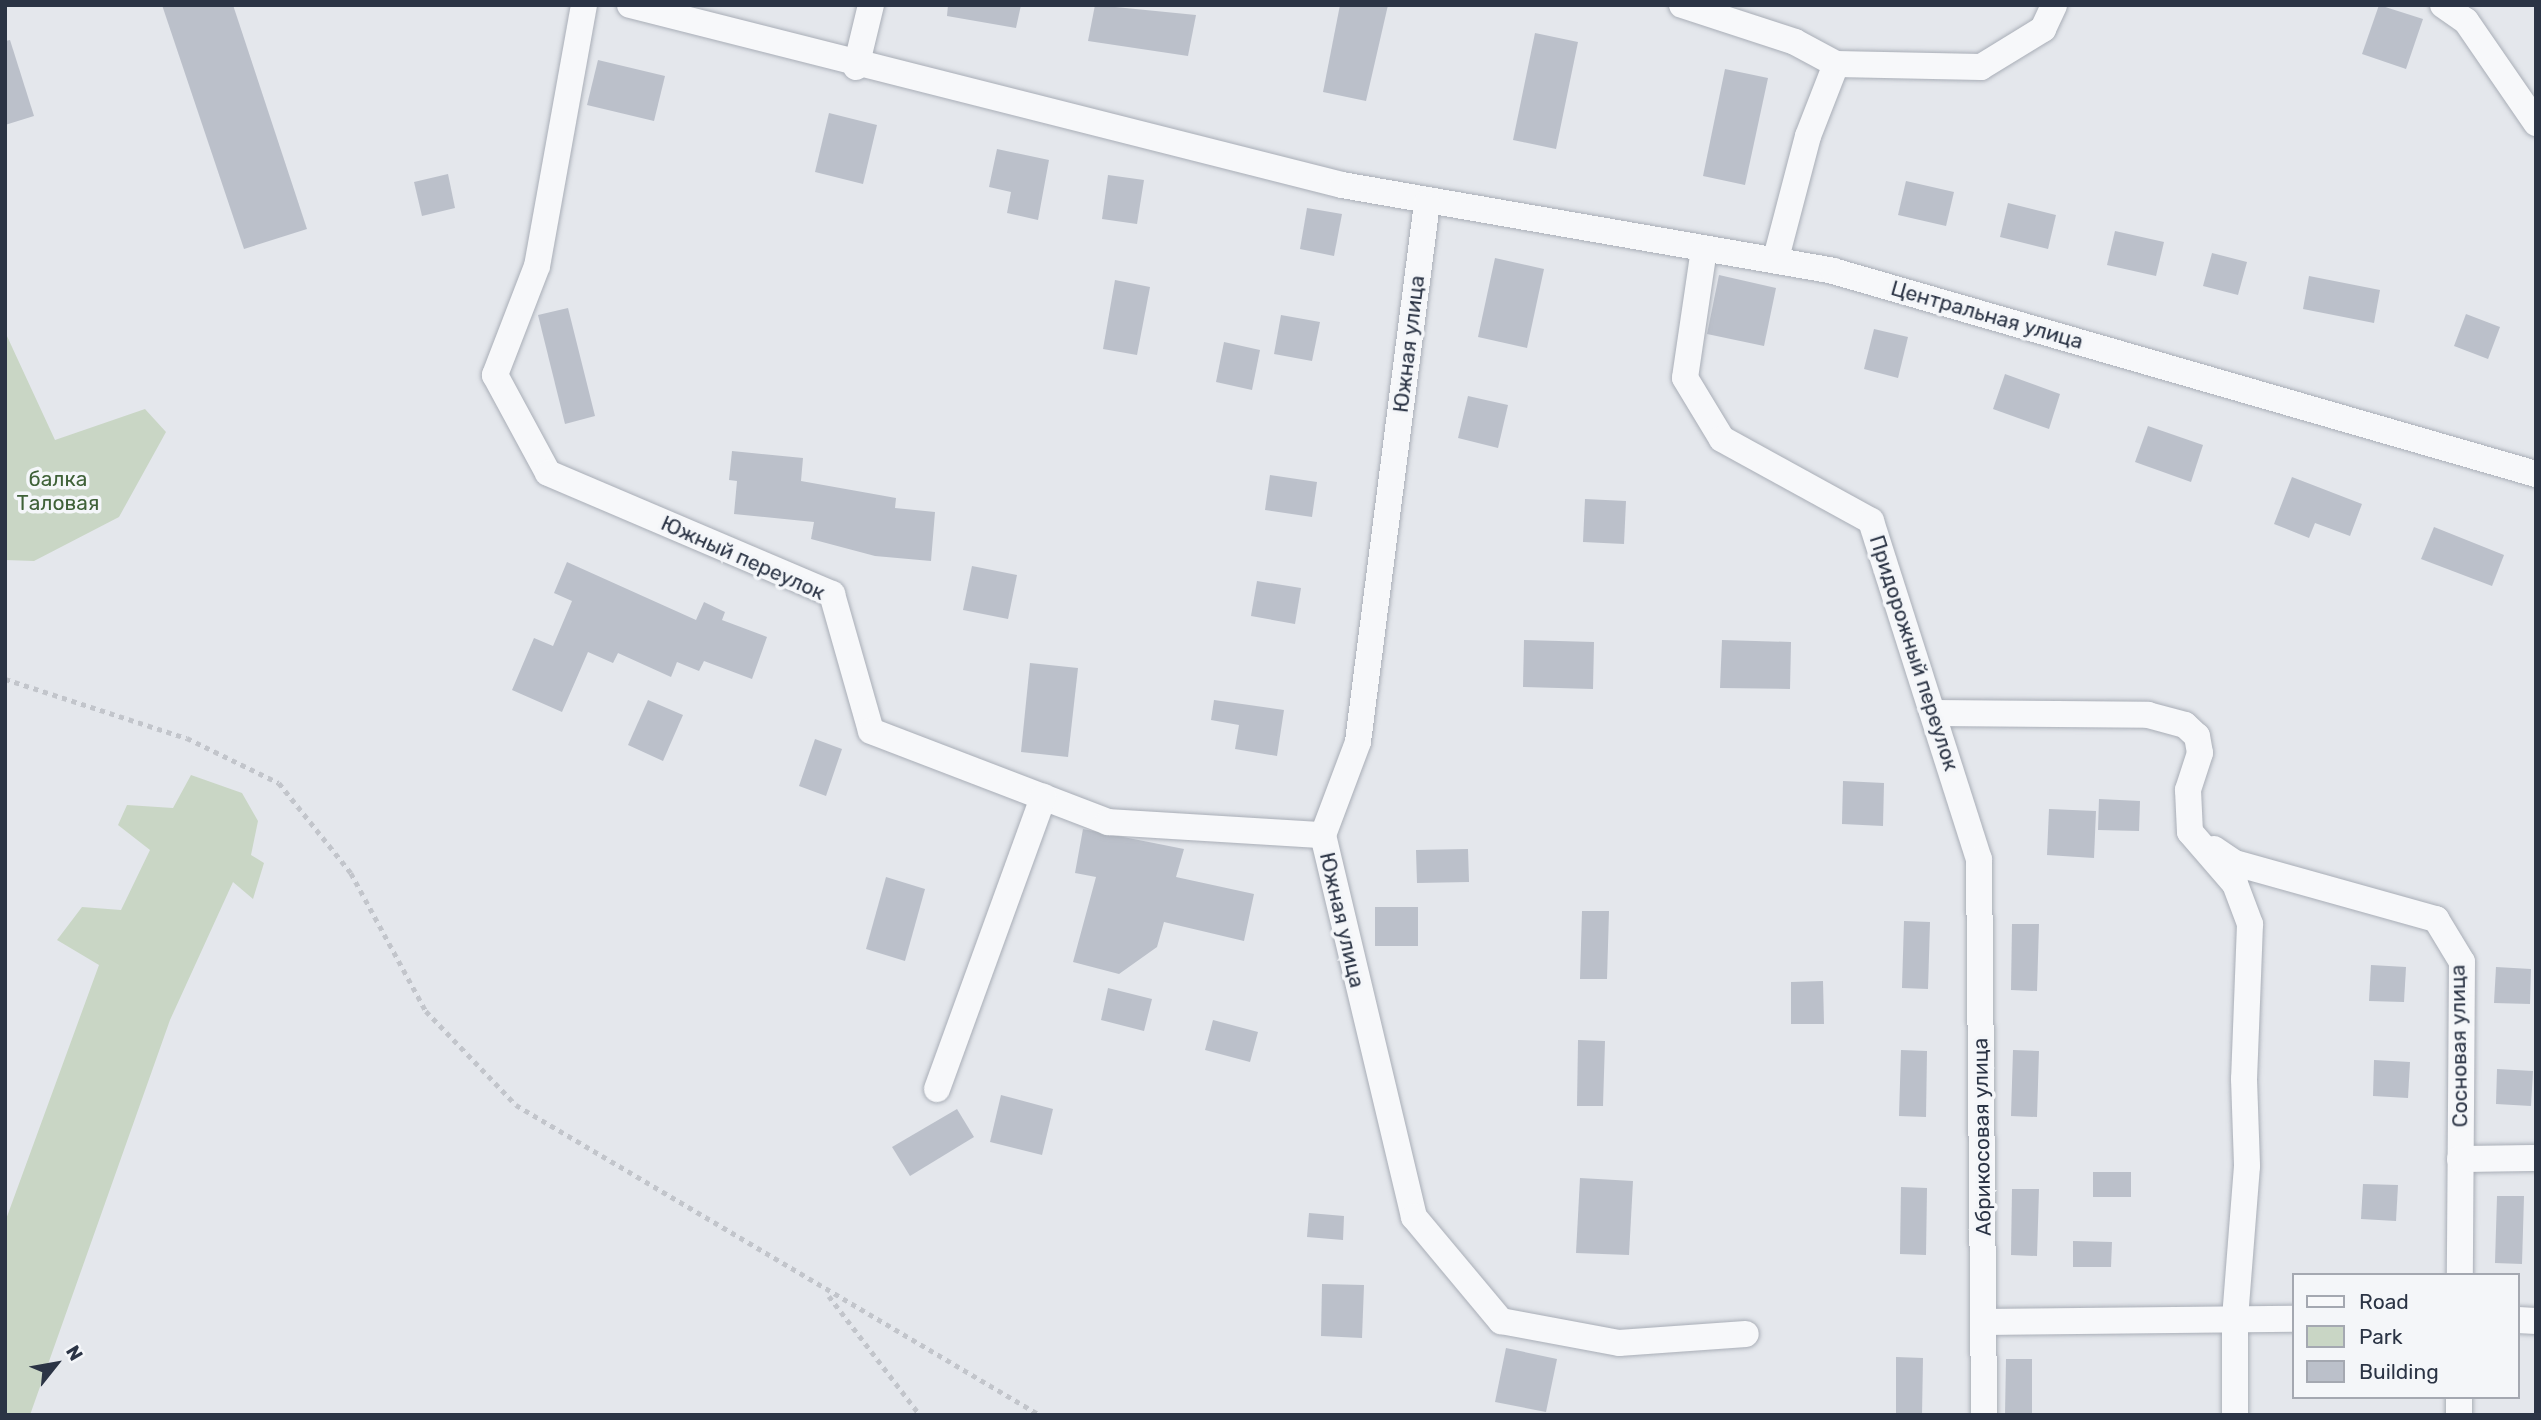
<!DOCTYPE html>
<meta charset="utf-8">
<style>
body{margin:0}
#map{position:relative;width:2541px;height:1420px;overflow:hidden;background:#e4e7ec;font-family:Rubik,sans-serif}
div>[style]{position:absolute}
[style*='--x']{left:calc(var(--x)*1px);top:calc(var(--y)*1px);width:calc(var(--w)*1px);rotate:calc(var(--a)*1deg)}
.green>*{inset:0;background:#c9d6c5}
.building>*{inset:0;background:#bbc0ca}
.path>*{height:4.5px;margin-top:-2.25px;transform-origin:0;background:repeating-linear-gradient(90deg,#c2c5cb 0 5px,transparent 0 10px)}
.roads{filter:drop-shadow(0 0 2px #a9aeb7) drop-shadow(0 0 2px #a9aeb7)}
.minor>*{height:26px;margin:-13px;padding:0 13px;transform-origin:13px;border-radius:13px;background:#f7f8fa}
span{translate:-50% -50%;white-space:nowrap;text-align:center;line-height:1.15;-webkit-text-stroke:7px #f4f6f9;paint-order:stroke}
.street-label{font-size:21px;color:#2b3445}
.park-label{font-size:21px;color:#3f6138}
.frame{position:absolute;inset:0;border:7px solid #2b3445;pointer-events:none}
.legend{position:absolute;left:2292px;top:1273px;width:228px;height:126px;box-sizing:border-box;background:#f4f6f9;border:2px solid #a4a8b1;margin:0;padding:9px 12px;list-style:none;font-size:21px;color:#2b3445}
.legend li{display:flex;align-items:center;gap:14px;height:35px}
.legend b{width:35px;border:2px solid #a4a8b1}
.north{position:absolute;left:21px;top:1329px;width:70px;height:70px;-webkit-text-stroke:5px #f4f6f9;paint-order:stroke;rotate:59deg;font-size:19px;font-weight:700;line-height:28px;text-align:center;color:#2b3445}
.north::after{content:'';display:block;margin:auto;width:24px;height:32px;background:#2b3445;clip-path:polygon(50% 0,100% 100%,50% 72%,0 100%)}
</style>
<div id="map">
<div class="green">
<i style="clip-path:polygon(6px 334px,55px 440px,145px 409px,166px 432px,119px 517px,34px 561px,5px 560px)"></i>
<i style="clip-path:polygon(191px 775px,242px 793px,258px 821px,251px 855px,264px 863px,253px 899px,233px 882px,170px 1020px,30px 1415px,5px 1415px,5px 1222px,99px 965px,57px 940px,82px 907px,121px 910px,150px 850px,118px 825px,127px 805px,173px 808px)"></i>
</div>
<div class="building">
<i style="clip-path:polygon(162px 5px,233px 5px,307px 229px,244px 249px)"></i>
<i style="clip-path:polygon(948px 5px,1021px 5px,1016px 28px,947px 16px)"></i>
<i style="clip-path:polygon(1095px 5px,1196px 15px,1188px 56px,1088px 41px)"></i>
<i style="clip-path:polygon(1340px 5px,1388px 5px,1366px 101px,1323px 92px)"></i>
<i style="clip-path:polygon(2379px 5px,2423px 19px,2406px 69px,2362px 54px)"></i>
<i style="clip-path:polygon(1535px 33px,1578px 42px,1556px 149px,1513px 140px)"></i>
<i style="clip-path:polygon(10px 40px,34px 116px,5px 125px,5px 41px)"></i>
<i style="clip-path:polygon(598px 60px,665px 76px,654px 121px,587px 105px)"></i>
<i style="clip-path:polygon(1725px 69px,1768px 78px,1745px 185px,1703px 176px)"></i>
<i style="clip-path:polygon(829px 113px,877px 125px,863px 184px,815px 172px)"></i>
<i style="clip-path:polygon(997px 149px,1049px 160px,1038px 220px,1007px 213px,1011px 192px,989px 187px)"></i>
<i style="clip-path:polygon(448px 174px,455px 208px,422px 216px,414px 182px)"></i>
<i style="clip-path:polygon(1108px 175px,1144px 180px,1137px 224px,1102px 219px)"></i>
<i style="clip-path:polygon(1906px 181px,1954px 192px,1946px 226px,1898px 215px)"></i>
<i style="clip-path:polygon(2008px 203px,2056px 215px,2048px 249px,2000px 237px)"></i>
<i style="clip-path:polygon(1307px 208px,1342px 214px,1334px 256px,1300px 249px)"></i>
<i style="clip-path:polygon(2115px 231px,2164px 242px,2156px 276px,2107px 265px)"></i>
<i style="clip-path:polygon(2212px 253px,2247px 262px,2238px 295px,2203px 286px)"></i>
<i style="clip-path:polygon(1495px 258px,1544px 269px,1527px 348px,1478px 337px)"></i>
<i style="clip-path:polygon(1719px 275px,1776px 288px,1764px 346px,1707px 334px)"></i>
<i style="clip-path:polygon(2309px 276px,2380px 290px,2374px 323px,2303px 309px)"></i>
<i style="clip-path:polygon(1115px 280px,1150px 287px,1137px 355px,1103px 349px)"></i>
<i style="clip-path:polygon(568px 308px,595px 416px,565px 424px,538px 315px)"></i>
<i style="clip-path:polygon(2466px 314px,2500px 327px,2488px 359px,2454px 346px)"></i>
<i style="clip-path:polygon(1281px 315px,1320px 322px,1312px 361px,1274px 354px)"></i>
<i style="clip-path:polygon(1874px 329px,1908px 337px,1898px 378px,1864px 369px)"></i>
<i style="clip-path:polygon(1224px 342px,1260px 350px,1252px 390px,1216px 382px)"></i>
<i style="clip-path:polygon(2005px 374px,2060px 394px,2049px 429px,1993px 409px)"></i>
<i style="clip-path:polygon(1468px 396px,1508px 405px,1498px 448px,1458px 438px)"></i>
<i style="clip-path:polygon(2148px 426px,2203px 445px,2191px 482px,2135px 462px)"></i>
<i style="clip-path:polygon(732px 451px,803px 458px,801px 481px,896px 498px,895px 508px,935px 512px,931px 561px,875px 556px,811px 539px,814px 522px,734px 514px,737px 481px,729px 480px)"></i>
<i style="clip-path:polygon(1270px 475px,1317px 482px,1312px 517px,1265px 510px)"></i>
<i style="clip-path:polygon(2292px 477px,2362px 504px,2350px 536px,2315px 523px,2309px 538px,2274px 524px)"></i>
<i style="clip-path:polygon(1585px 499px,1626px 501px,1624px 544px,1583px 542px)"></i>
<i style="clip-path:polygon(2434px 527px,2504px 555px,2492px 586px,2421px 559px)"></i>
<i style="clip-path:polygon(567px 562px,696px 620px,704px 602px,725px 612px,722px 620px,767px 637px,752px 679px,704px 661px,699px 671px,677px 662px,671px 677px,618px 653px,613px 663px,588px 652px,562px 712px,512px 690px,534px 638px,553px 646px,572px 601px,554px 593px)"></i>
<i style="clip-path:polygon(972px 566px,1017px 575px,1008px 619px,963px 610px)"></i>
<i style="clip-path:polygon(1257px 581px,1301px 588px,1295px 624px,1251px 616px)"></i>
<i style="clip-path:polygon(1524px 640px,1594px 642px,1593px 689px,1523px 687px)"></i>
<i style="clip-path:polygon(1722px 640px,1791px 642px,1790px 689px,1720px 688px)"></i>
<i style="clip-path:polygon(1030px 663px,1078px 668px,1068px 757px,1021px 752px)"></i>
<i style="clip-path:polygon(648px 700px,683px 715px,663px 761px,628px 745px)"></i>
<i style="clip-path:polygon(1214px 700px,1284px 710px,1277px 756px,1235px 749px,1239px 725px,1211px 720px)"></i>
<i style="clip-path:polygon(815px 739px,842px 749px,826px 796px,799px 786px)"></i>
<i style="clip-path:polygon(1843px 781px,1884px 783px,1883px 826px,1842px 824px)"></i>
<i style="clip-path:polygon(2099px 799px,2140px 801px,2139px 831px,2098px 830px)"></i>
<i style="clip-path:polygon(2049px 809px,2096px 811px,2094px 858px,2047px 855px)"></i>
<i style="clip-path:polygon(1083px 829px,1184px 849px,1176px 877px,1254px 894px,1244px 941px,1164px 922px,1157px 947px,1119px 974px,1073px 962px,1096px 877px,1075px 873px)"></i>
<i style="clip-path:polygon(1468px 849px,1469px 882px,1417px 883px,1416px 850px)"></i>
<i style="clip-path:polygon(886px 877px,925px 889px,905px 961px,866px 949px)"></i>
<i style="clip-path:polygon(1375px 907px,1418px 907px,1418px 946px,1375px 946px)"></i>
<i style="clip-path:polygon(1582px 911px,1609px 911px,1607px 979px,1580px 979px)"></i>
<i style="clip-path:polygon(1904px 921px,1930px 922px,1928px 989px,1902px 988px)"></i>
<i style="clip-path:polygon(2012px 924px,2039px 924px,2037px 991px,2011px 990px)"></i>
<i style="clip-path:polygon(2371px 965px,2406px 967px,2404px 1002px,2369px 1001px)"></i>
<i style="clip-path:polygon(2496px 967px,2531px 969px,2530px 1004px,2494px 1003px)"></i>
<i style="clip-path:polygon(1823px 981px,1824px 1024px,1791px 1024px,1791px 982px)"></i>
<i style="clip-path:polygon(1108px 988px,1152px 999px,1144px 1031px,1101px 1020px)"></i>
<i style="clip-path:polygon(1213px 1020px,1258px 1032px,1250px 1062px,1205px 1050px)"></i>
<i style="clip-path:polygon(1578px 1040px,1605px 1041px,1603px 1106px,1577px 1106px)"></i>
<i style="clip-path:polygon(1901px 1050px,1927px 1051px,1926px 1117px,1899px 1116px)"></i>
<i style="clip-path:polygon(2013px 1050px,2039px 1051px,2037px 1117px,2011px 1116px)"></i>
<i style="clip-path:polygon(2374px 1060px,2410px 1062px,2408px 1098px,2373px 1096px)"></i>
<i style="clip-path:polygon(2497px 1069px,2533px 1071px,2531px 1106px,2496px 1104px)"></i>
<i style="clip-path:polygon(1001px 1095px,1053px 1109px,1042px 1155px,990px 1142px)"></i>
<i style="clip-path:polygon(957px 1109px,974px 1137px,910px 1176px,892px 1147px)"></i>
<i style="clip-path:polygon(2093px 1172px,2131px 1172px,2131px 1197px,2093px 1197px)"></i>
<i style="clip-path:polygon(1580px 1178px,1633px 1181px,1629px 1255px,1576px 1253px)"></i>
<i style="clip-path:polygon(2363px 1184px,2398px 1185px,2396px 1221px,2361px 1219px)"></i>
<i style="clip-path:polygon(1901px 1187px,1927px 1188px,1926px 1255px,1900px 1254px)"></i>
<i style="clip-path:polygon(2012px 1189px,2039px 1189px,2037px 1256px,2011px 1255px)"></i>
<i style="clip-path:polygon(2497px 1196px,2524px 1196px,2522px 1264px,2495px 1263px)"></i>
<i style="clip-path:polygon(1309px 1213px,1344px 1216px,1343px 1240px,1307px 1237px)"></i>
<i style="clip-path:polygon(2073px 1241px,2112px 1242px,2111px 1267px,2073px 1267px)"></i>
<i style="clip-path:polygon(1322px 1284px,1364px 1285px,1362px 1338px,1321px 1336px)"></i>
<i style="clip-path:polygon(1506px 1348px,1557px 1359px,1546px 1412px,1495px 1402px)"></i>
<i style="clip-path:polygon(1896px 1357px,1923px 1358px,1922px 1415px,1896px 1415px)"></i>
<i style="clip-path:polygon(2006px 1359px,2032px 1359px,2032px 1415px,2005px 1415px)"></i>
</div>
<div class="path">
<i style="--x:5;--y:679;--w:191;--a:18"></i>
<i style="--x:187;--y:738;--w:102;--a:26.1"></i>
<i style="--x:279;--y:783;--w:115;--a:51.3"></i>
<i style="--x:351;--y:873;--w:157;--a:61.5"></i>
<i style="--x:426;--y:1011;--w:130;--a:46.2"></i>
<i style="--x:516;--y:1105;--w:609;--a:30.61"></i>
<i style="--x:829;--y:1296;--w:150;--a:52.6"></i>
</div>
<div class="roads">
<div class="minor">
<i style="--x:584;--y:5;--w:265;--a:100.2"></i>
<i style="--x:537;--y:266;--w:117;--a:111.1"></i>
<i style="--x:495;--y:375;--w:111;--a:61.6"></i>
<i style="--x:548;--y:473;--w:309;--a:23.1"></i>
<i style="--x:832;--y:594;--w:142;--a:74.1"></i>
<i style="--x:871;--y:731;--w:254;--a:21"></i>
<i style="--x:1108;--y:822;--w:215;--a:3.5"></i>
<i style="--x:630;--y:5;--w:734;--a:14.19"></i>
<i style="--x:1342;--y:185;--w:498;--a:9.9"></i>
<i style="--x:1833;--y:271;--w:732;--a:16.11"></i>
<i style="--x:1682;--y:5;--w:119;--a:18.1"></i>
<i style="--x:1795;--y:42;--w:47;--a:28.2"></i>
<i style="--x:2443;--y:5;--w:28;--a:35"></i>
<i style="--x:2466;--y:21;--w:124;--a:55.5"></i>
<i style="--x:856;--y:67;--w:64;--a:-76.4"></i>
<i style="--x:1427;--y:203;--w:543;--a:97.3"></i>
<i style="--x:1358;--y:742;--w:99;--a:110.6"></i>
<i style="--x:1323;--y:835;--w:393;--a:76.6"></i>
<i style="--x:1414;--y:1217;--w:136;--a:50.1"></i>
<i style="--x:1501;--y:1321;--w:120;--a:10.6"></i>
<i style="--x:1619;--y:1343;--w:127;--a:-4.1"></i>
<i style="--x:1704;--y:249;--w:130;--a:98.4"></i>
<i style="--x:1685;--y:378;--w:71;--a:58.8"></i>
<i style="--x:1722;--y:439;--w:170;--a:28.8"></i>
<i style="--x:1871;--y:521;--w:355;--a:72.3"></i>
<i style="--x:1979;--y:859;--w:556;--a:89.48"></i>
<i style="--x:1776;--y:258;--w:126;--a:-75.3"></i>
<i style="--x:1808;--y:136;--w:77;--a:-68.7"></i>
<i style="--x:1836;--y:64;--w:145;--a:1.2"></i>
<i style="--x:1981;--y:67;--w:73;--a:-31.5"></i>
<i style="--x:2043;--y:29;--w:26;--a:-65"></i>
<i style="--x:1934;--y:713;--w:214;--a:0.5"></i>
<i style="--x:2148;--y:715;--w:38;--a:15"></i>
<i style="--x:2185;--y:725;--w:16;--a:43"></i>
<i style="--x:2197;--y:736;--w:17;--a:80"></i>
<i style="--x:2200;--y:753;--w:39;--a:108"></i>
<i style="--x:2188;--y:790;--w:42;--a:87.3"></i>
<i style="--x:2190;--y:832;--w:69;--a:49.1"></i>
<i style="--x:2235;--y:884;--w:43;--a:69.4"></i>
<i style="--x:2250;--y:924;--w:155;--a:92.2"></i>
<i style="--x:2244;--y:1079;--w:87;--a:88"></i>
<i style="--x:2247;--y:1166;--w:153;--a:94.5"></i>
<i style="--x:2235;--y:1319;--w:96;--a:90"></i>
<i style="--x:2214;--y:849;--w:25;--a:34"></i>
<i style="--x:2235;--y:863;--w:209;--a:15.6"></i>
<i style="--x:2436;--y:919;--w:50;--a:58.8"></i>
<i style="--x:2462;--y:962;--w:313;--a:90.4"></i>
<i style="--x:937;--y:1089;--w:311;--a:-70"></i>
<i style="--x:2460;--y:1159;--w:76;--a:-0.8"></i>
<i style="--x:2518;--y:1320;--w:18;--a:3"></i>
<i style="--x:1983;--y:1322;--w:311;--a:-0.6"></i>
<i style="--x:2459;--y:1415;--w:18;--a:-90"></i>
</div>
</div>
<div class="street-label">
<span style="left:1987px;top:315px;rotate:16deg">Центральная улица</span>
<span style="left:1409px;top:344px;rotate:-83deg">Южная улица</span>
<span style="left:743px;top:558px;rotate:24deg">Южный переулок</span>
<span style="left:1914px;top:653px;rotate:72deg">Придорожный переулок</span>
<span style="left:1342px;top:920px;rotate:77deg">Южная улица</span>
<span style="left:2459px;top:1046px;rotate:-91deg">Сосновая улица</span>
<span style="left:1982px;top:1137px;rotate:-91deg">Абрикосовая улица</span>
</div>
<div class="park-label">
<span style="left:58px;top:491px">балка<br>Таловая</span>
</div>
<div class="frame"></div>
<ul class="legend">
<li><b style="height:9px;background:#f7f8fa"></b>Road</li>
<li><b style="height:19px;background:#c9d6c5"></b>Park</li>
<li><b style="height:19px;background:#bbc0ca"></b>Building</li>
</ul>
<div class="north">N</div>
</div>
